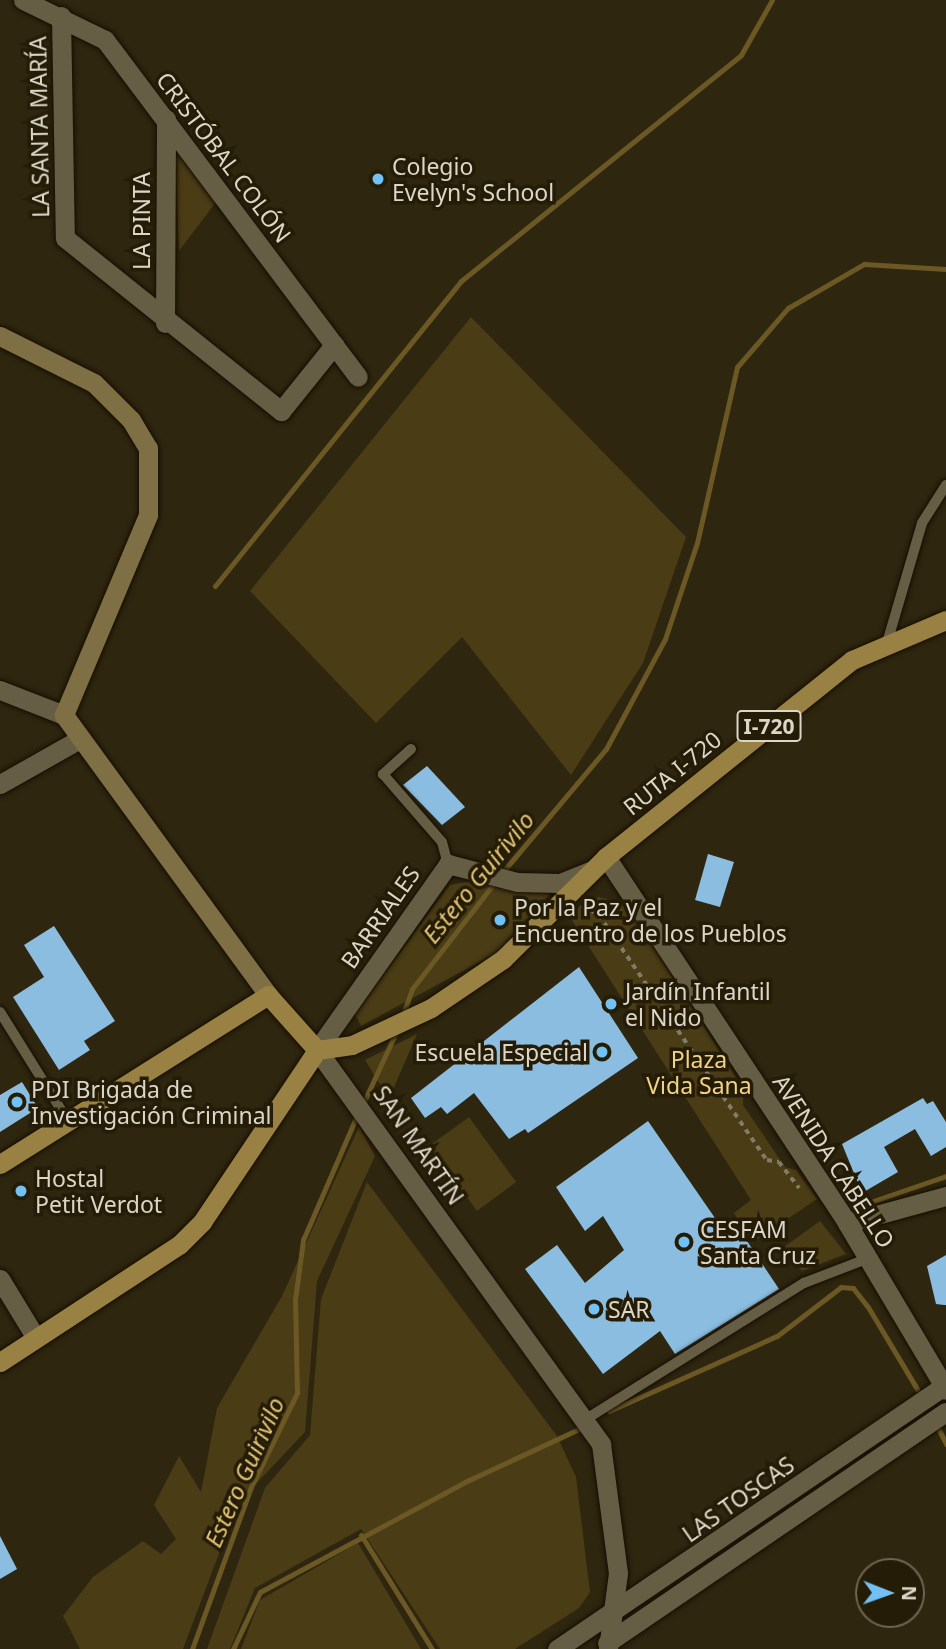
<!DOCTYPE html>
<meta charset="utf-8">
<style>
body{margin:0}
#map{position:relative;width:946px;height:1649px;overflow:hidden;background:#2e260f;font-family:"Noto Sans",sans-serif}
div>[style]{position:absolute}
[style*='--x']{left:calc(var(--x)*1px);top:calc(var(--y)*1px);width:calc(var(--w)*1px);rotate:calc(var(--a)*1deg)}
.green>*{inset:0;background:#4a3c15}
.stream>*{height:5px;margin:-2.5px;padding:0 2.5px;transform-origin:2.5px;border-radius:2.5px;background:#6b5825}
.building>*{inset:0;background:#8bbde0}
.path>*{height:3.5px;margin-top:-1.75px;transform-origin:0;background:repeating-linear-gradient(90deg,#827b69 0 5px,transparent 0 10px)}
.roads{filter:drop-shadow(0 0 2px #160e00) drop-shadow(0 0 2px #160e00)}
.service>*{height:10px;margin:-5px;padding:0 5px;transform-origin:5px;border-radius:5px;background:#665d45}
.minor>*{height:19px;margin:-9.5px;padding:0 9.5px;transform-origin:9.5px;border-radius:9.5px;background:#665d45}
.tertiary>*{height:19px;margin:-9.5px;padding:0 9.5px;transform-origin:9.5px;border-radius:9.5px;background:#665d45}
.secondary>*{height:19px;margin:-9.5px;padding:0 9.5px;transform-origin:9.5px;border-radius:9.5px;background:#7f6f44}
.primary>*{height:19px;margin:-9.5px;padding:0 9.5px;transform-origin:9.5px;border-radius:9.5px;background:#988142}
.dots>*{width:19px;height:19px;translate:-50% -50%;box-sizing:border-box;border:4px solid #241c06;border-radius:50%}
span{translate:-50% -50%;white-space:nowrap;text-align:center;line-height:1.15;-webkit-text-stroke:7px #241c06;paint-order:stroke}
.shield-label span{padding:2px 5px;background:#241c06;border:2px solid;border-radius:5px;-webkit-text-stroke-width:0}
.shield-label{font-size:21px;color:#dbd6c8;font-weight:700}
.street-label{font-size:23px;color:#dbd6c8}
.poi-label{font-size:23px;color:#dbd6c8}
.left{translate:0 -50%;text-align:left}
.right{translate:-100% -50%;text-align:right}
.park-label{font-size:23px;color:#f2d385}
.water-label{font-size:24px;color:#e1c375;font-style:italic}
.north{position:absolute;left:855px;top:1558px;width:70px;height:70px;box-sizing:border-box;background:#241c06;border:2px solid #6d6654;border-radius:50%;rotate:91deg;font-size:19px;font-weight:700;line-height:28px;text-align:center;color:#dbd6c8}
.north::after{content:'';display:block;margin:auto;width:24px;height:32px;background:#72c1f5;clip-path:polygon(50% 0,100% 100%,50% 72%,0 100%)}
</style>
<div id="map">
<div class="green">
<i style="clip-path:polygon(175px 143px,216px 202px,179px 251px)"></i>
<i style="clip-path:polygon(471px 317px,686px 537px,643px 663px,571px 775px,462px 637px,376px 723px,250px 591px)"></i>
<i style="clip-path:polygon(467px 882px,550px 894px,496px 953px,361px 1026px,355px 1014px,450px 885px)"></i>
<i style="clip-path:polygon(598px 897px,626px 903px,743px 1089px,743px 1105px,785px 1167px,796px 1170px,817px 1199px,753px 1242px,734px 1213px,751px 1200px,568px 914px)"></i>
<i style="clip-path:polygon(417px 1034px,389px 1099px,365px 1060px)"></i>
<i style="clip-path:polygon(469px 1117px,516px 1182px,477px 1211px,429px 1146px)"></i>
<i style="clip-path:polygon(359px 1127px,375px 1156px,317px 1281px,305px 1432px,238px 1503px,183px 1649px,80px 1649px,63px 1616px,93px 1577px,143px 1541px,161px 1554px,176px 1539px,154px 1505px,179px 1456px,201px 1492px,217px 1408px,282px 1296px)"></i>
<i style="clip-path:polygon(367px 1182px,557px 1436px,576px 1477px,590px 1592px,579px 1608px,515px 1649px,440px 1649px,361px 1529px,255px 1588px,230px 1649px,207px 1649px,265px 1488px,310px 1435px,321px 1299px)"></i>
<i style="clip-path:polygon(820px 1221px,846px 1254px,802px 1271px,784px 1247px)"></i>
<i style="clip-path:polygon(358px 1543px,421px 1649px,241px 1649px,260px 1600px)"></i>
</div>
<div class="stream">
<i style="--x:215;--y:586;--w:392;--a:-51.1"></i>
<i style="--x:461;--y:281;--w:360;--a:-38.9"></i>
<i style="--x:741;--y:55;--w:63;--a:-60.6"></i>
<i style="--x:501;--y:874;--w:163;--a:-50"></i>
<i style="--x:606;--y:749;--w:125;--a:-61.8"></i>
<i style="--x:665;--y:639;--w:101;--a:-71.6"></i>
<i style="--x:697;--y:543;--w:180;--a:-77.2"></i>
<i style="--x:737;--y:367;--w:78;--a:-49.2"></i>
<i style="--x:788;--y:308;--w:88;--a:-30.1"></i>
<i style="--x:864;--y:264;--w:82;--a:3.5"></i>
<i style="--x:403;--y:1014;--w:27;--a:-70"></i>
<i style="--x:412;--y:989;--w:135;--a:-52.2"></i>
<i style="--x:362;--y:1106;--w:84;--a:-65.3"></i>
<i style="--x:856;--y:1207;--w:95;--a:-19"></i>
<i style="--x:609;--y:1411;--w:184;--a:-24.1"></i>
<i style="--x:777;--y:1336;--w:81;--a:-37.4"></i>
<i style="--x:841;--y:1287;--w:12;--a:5"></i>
<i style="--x:853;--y:1288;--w:24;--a:52"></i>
<i style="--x:868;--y:1307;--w:96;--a:59.1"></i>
<i style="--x:939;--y:1430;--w:16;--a:63"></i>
<i style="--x:361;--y:1535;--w:134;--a:58.1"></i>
<i style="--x:192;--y:1649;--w:172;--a:-70"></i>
<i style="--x:251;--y:1487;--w:105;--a:-63.9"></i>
<i style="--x:297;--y:1393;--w:93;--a:-91.2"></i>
<i style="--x:295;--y:1300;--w:61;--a:-82.4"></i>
<i style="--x:303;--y:1240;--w:136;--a:-66.6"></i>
<i style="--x:233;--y:1649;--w:63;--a:-64.7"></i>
<i style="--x:260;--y:1592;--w:237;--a:-28.2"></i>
<i style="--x:469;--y:1480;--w:126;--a:-24.9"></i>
</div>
<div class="building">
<i style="clip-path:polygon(427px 766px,465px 807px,442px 825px,403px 785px)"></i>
<i style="clip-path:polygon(708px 854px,734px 862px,720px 907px,695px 900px)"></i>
<i style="clip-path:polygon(54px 926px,115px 1021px,84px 1041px,90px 1050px,59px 1070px,13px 997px,44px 977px,24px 945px)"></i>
<i style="clip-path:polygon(579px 967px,638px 1058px,528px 1133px,525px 1129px,509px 1139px,474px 1093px,447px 1114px,441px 1107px,425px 1118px,411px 1098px)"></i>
<i style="clip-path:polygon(22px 1082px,38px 1108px,0 1132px,0 1095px)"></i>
<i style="clip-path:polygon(923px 1098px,927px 1104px,933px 1101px,946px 1122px,946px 1147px,931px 1156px,915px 1129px,884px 1147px,898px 1172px,862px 1193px,842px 1144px)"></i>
<i style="clip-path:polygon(648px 1121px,726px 1234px,741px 1232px,779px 1289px,675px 1354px,660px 1331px,603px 1374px,525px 1269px,557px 1245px,585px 1283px,624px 1250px,603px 1216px,585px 1231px,556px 1187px)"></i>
<i style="clip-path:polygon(946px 1255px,946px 1305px,944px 1305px,936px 1304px,927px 1266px)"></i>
<i style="clip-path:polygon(0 1536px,17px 1569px,0 1579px)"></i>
</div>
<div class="path">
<i style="--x:581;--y:905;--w:21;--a:29"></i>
<i style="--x:599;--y:915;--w:297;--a:55.6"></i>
<i style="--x:767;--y:1160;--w:12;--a:9"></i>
<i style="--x:779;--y:1162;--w:33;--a:52"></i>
</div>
<div class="roads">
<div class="service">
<i style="--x:887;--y:643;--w:125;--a:-73.7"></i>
<i style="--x:922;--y:523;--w:45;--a:-57.7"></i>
<i style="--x:411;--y:749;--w:38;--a:138"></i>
<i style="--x:383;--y:774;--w:90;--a:49.1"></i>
<i style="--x:442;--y:842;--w:23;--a:75"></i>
<i style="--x:0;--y:1012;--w:128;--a:58"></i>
<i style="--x:586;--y:1419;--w:257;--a:-32"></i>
<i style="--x:804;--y:1283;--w:70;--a:-21"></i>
</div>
<div class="minor">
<i style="--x:23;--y:0;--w:91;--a:26"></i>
<i style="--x:105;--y:40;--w:421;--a:53.1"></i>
<i style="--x:61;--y:16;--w:222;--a:89"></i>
<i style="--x:65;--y:238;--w:277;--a:38.7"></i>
<i style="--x:281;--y:411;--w:85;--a:-51.2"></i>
<i style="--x:165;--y:323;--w:204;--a:-89.7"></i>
<i style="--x:0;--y:690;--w:69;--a:21.3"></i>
<i style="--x:0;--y:784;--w:90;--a:-29.4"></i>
<i style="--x:317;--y:1050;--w:228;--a:-54.8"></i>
<i style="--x:448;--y:864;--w:71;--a:14.6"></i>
<i style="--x:517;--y:882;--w:43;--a:1.3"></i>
<i style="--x:560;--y:883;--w:32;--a:-22"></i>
<i style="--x:847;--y:1223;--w:103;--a:-15.3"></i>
<i style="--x:0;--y:1279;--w:69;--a:58.6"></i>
</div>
<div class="tertiary">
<i style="--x:606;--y:857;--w:438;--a:56.6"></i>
<i style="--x:847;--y:1223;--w:194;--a:59.3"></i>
<i style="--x:317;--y:1050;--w:486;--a:54.2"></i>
<i style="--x:601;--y:1444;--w:130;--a:82.5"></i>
<i style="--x:618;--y:1573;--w:77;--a:97.5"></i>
<i style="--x:607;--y:1643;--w:410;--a:-34.3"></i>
<i style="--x:557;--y:1649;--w:468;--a:-34.2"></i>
</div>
<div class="secondary">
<i style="--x:0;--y:336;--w:105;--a:26.6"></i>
<i style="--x:94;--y:383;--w:52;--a:45"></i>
<i style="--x:131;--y:420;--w:33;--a:59"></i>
<i style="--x:148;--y:448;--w:67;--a:90"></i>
<i style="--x:148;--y:515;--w:217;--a:112.8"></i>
<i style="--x:64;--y:715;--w:346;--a:53.9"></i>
</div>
<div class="primary">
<i style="--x:0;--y:1164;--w:317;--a:-32.2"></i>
<i style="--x:268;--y:995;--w:74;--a:48.3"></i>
<i style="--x:0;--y:1362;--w:214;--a:-33.2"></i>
<i style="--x:179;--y:1245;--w:33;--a:-45"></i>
<i style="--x:202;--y:1222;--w:207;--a:-56.2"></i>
<i style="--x:317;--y:1050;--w:35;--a:-8"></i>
<i style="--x:352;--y:1045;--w:87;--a:-25.1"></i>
<i style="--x:431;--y:1008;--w:87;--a:-34.2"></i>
<i style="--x:503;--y:959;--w:145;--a:-44.7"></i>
<i style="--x:606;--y:857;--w:315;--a:-38.7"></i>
<i style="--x:852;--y:660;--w:102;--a:-23.1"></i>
</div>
</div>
<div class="dots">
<i style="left:378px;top:179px;background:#72c1f5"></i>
<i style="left:500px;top:920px;background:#72c1f5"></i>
<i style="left:611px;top:1004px;background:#72c1f5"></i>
<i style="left:602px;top:1052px;background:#72c1f5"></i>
<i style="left:17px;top:1102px;background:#72c1f5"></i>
<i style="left:21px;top:1191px;background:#72c1f5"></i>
<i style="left:684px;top:1242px;background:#72c1f5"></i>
<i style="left:594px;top:1309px;background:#72c1f5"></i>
</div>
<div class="shield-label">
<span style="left:769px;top:726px">I-720</span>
</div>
<div class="street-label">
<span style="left:39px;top:127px;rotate:-91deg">LA SANTA MARÍA</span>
<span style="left:224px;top:157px;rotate:53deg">CRISTÓBAL COLÓN</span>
<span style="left:141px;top:221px;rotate:-90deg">LA PINTA</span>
<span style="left:672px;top:773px;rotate:-39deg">RUTA I-720</span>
<span style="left:380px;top:917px;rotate:-55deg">BARRIALES</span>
<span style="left:419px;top:1145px;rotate:55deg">SAN MARTÍN</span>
<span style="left:834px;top:1161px;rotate:57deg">AVENIDA CABELLO</span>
<span style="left:738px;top:1499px;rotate:-35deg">LAS TOSCAS</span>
</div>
<div class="poi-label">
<span class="left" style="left:392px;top:179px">Colegio<br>Evelyn's School</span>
<span class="left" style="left:514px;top:920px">Por la Paz y el<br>Encuentro de los Pueblos</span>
<span class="left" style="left:625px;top:1004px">Jardín Infantil<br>el Nido</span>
<span class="right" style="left:588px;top:1052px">Escuela Especial</span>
<span class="left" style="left:31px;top:1102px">PDI Brigada de<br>Investigación Criminal</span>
<span class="left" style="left:35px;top:1191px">Hostal<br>Petit Verdot</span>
<span class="left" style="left:700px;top:1242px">CESFAM<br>Santa Cruz</span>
<span class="left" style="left:608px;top:1309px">SAR</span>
</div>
<div class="park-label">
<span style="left:699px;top:1072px">Plaza<br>Vida Sana</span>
</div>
<div class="water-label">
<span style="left:478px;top:877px;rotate:-51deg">Estero Guirivilo</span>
<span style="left:244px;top:1472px;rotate:-66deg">Estero Guirivilo</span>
</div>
<div class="north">N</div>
</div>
